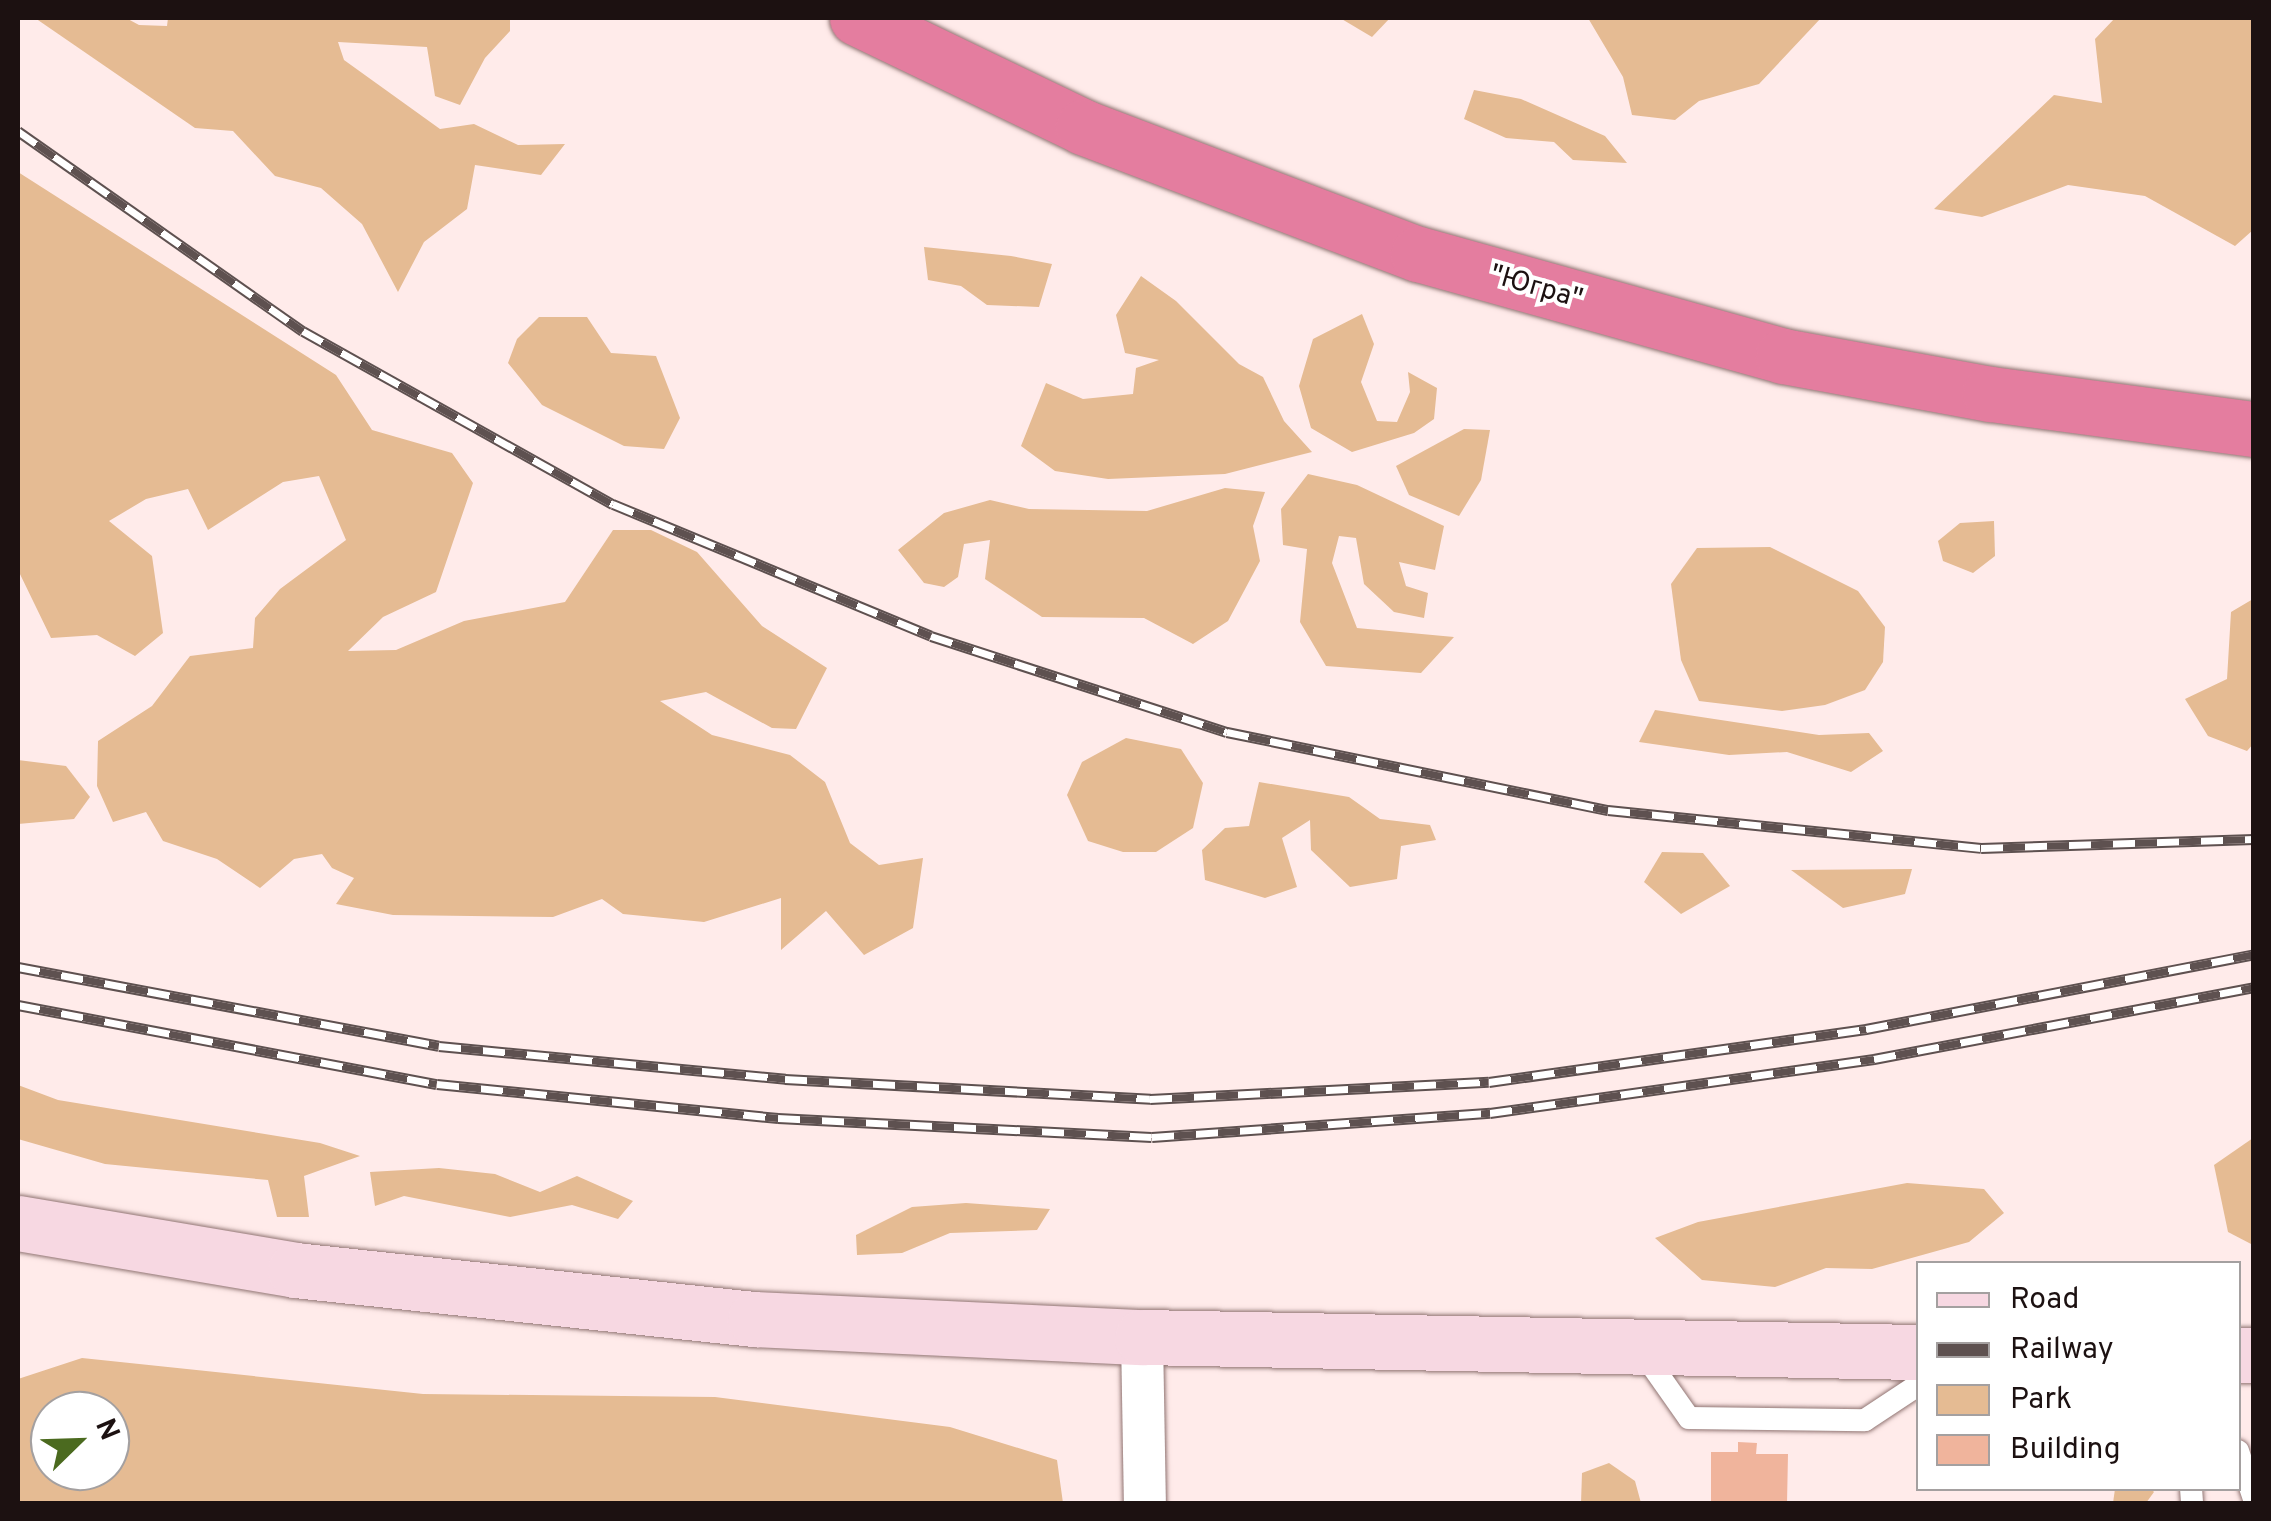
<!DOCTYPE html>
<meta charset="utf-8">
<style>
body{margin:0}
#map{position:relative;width:2271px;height:1521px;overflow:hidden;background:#ffebea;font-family:Overpass,sans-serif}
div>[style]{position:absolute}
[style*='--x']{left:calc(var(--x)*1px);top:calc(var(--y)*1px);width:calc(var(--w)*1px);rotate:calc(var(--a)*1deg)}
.green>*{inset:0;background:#e5bb93}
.building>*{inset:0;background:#f0b49c}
.roads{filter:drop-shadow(0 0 2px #917573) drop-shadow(0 0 2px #917573)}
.lane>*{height:22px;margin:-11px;padding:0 11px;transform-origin:11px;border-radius:11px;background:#fff}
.street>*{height:42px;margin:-21px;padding:0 21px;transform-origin:21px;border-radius:21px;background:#fff}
.secondary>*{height:55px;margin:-27.5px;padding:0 27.5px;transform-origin:27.5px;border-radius:27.5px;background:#f7d8e2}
.highway>*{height:55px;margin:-27.5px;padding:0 27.5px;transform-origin:27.5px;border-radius:27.5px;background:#e47d9f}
.rail>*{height:11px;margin-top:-5.5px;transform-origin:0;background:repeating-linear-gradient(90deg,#fff 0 22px,#5e5150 0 44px);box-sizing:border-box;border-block:2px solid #5e5150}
span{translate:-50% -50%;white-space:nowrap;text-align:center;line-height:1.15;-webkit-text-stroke:8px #fff;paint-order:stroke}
.street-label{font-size:28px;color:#1c1111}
.frame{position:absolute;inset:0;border:20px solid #1c1111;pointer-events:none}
.legend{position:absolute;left:1916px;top:1261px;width:325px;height:230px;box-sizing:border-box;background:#fff;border:2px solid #a4a0a0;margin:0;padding:12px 18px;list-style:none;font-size:30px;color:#1c1111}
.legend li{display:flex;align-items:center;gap:20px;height:50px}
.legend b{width:50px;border:2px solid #a4a0a0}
.north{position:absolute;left:30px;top:1391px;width:100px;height:100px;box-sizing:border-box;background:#fff;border:2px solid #a4a0a0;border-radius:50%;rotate:67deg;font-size:28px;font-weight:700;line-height:40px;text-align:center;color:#1c1111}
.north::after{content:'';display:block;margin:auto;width:35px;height:45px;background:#4b6a1f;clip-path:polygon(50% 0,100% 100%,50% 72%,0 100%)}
</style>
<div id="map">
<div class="green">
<i style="clip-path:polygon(35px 18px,126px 18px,139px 25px,167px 26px,168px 18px,510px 18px,510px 31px,485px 58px,460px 105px,435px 96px,427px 47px,338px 42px,344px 60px,440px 129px,474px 124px,518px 145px,565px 144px,541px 175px,475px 165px,467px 209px,424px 242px,398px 292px,362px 224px,321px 188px,275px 176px,233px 131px,195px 128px)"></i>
<i style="clip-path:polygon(1340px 18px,1390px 18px,1372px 37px)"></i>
<i style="clip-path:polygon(1588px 18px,1821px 18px,1759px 84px,1699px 101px,1675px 120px,1632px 115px,1623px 77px)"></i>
<i style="clip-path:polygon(2115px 18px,2253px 18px,2253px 230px,2235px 246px,2145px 196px,2068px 185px,1982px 217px,1934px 209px,2054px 95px,2102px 103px,2095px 39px)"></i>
<i style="clip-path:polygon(1474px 90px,1521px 99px,1605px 136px,1627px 163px,1573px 160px,1554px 142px,1506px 138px,1464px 119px)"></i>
<i style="clip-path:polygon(18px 172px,336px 375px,372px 430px,452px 453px,473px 483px,436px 592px,383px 617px,348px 651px,396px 650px,464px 621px,565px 602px,613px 530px,651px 530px,697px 552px,762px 626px,827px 668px,796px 729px,772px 728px,706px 692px,660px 701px,712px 735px,790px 755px,825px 782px,850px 843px,879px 865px,923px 858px,913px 928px,864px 955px,826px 911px,781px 950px,781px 898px,704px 922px,623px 914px,602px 899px,553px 917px,393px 915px,336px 904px,354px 878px,332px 868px,322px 854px,294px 859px,260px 888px,217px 859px,163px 841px,146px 812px,113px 822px,97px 786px,98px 741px,152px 706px,190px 656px,253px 648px,255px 618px,280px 589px,346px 540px,319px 476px,283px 482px,208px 530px,188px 489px,146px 499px,109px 521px,152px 556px,163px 633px,135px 656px,97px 635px,51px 638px,18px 570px)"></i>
<i style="clip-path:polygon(924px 247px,1011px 256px,1052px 264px,1039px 307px,987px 305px,961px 286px,928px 280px)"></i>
<i style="clip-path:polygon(1141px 276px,1176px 301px,1239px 364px,1263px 377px,1284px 421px,1312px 452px,1225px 474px,1108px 479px,1055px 471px,1021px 446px,1046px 383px,1083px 399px,1133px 394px,1136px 368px,1159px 360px,1125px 353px,1116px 315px)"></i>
<i style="clip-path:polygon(1362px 314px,1374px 344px,1361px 382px,1377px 421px,1397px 422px,1410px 392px,1408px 372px,1437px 388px,1434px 419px,1414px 433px,1352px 452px,1311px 428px,1299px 386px,1313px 339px)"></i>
<i style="clip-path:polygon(539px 317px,587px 317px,611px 353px,656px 356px,680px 418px,664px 449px,624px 446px,542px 405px,508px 363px,517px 339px)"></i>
<i style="clip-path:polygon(1464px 429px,1490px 430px,1481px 480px,1459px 516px,1409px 495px,1396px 466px)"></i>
<i style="clip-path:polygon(1308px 474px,1357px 485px,1444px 526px,1435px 570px,1399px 562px,1406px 586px,1428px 593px,1424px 618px,1394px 612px,1364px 584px,1356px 538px,1339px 536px,1332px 563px,1357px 628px,1454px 637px,1421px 673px,1326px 666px,1300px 622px,1307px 549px,1283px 545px,1281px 509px)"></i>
<i style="clip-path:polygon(1225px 488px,1265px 492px,1253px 526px,1260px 561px,1228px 621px,1193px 644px,1144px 618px,1042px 617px,985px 579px,990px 540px,964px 544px,958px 577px,944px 587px,924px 583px,898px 550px,944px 513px,990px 500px,1029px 509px,1147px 511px)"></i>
<i style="clip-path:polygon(1994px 521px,1995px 556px,1973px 573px,1943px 561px,1938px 541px,1960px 523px)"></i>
<i style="clip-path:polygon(1770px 547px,1858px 591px,1885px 627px,1883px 662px,1865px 690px,1825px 705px,1782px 711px,1699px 701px,1681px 660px,1671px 584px,1697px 548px)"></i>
<i style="clip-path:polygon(2253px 599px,2254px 743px,2247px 751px,2208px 736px,2185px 699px,2227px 679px,2231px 612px)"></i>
<i style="clip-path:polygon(1655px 710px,1819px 735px,1869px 733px,1883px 751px,1851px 772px,1787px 752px,1729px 755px,1639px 742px)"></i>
<i style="clip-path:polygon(1126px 738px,1181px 749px,1203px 783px,1193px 828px,1156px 852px,1123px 852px,1088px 841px,1067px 795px,1082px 762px)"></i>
<i style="clip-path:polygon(18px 760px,66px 766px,90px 797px,74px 819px,18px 824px)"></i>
<i style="clip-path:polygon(1259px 782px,1349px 797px,1380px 819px,1430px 825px,1436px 840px,1401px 846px,1397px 879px,1350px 887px,1311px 850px,1310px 820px,1282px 838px,1297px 887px,1265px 898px,1205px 880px,1202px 850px,1225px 828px,1249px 826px)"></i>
<i style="clip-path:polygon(1662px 852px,1703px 853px,1730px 886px,1681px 914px,1644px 882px)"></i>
<i style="clip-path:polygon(1912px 869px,1905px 894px,1843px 908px,1791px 870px)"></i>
<i style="clip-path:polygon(18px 1085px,58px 1100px,320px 1143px,360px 1156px,304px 1176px,309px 1217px,277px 1217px,268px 1180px,105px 1164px,18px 1139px)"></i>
<i style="clip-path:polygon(2253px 1138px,2253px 1245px,2228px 1232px,2214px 1165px)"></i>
<i style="clip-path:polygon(439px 1168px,495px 1174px,540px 1192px,577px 1176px,633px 1201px,618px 1219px,572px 1205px,510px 1217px,404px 1196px,375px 1206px,370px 1172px)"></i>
<i style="clip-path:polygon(1907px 1183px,1984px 1189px,2004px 1213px,1969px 1242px,1872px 1269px,1826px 1268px,1775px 1287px,1702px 1280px,1655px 1238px,1698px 1222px)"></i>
<i style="clip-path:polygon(966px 1203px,1050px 1209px,1037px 1230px,950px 1233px,902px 1253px,857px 1255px,856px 1235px,912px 1207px)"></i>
<i style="clip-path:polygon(evenodd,82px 1358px,423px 1394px,715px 1397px,950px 1427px,1057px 1460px,1063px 1503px,18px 1503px,18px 1379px,82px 1358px,50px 1411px,110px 1411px,110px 1471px,50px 1471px,50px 1411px)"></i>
<i style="clip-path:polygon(1609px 1463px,1635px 1481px,1641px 1503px,1581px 1503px,1582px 1473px)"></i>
<i style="clip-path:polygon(2115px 1489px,2151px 1489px,2154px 1492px,2146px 1503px,2113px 1503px)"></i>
</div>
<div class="building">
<i style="clip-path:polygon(1738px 1442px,1757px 1443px,1756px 1454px,1788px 1454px,1787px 1504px,1711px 1504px,1711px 1452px,1738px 1452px)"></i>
</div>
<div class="roads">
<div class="lane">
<i style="--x:1641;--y:1350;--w:83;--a:54.8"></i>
<i style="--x:1689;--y:1418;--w:176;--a:0.7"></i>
<i style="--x:1865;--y:1420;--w:64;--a:-33.4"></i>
<i style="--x:2238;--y:1451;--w:51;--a:71.6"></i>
<i style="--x:2191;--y:1488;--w:16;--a:86"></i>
</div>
<div class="street">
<i style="--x:1142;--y:1337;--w:167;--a:89"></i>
</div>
<div class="secondary">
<i style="--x:18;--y:1223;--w:281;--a:9.6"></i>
<i style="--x:295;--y:1270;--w:463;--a:6.1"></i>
<i style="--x:755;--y:1319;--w:387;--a:2.7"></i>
<i style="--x:1142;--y:1337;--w:776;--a:1.11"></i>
<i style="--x:2238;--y:1355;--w:16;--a:0"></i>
</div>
<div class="highway">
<i style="--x:857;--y:18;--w:251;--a:25.7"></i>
<i style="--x:1083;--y:127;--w:358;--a:20.8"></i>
<i style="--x:1418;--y:254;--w:379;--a:15.6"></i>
<i style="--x:1783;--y:356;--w:210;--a:10.4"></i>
<i style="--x:1990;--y:394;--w:266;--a:7.6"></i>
</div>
</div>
<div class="rail">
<i style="--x:18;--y:131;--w:348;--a:35.1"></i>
<i style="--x:303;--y:331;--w:355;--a:29.2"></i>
<i style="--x:613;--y:504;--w:344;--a:22.5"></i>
<i style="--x:931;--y:636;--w:311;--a:18"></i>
<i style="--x:1227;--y:732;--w:389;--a:11.6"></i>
<i style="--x:1608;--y:810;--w:375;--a:5.8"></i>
<i style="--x:1981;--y:848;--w:273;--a:-1.9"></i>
<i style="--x:18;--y:967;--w:428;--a:10.6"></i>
<i style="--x:439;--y:1046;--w:348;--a:5.4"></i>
<i style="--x:785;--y:1079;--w:366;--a:3.1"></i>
<i style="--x:1150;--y:1099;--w:339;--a:-2.9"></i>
<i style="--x:1489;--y:1082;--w:381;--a:-8"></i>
<i style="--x:1866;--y:1029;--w:395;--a:-10.9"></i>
<i style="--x:18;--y:1005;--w:426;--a:10.7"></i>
<i style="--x:437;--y:1084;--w:343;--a:5.7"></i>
<i style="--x:778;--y:1118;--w:374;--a:2.9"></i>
<i style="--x:1152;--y:1137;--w:339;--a:-4.1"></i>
<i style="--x:1490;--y:1113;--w:388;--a:-8"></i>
<i style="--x:1874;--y:1059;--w:387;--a:-10.7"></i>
</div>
<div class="street-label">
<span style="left:1536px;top:288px;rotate:16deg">"Югра"</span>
</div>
<div class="frame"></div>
<ul class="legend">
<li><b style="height:12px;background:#f7d8e2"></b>Road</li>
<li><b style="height:12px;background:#5e5150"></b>Railway</li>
<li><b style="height:28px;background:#e5bb93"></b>Park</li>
<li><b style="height:28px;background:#f0b49c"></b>Building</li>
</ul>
<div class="north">N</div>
</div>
